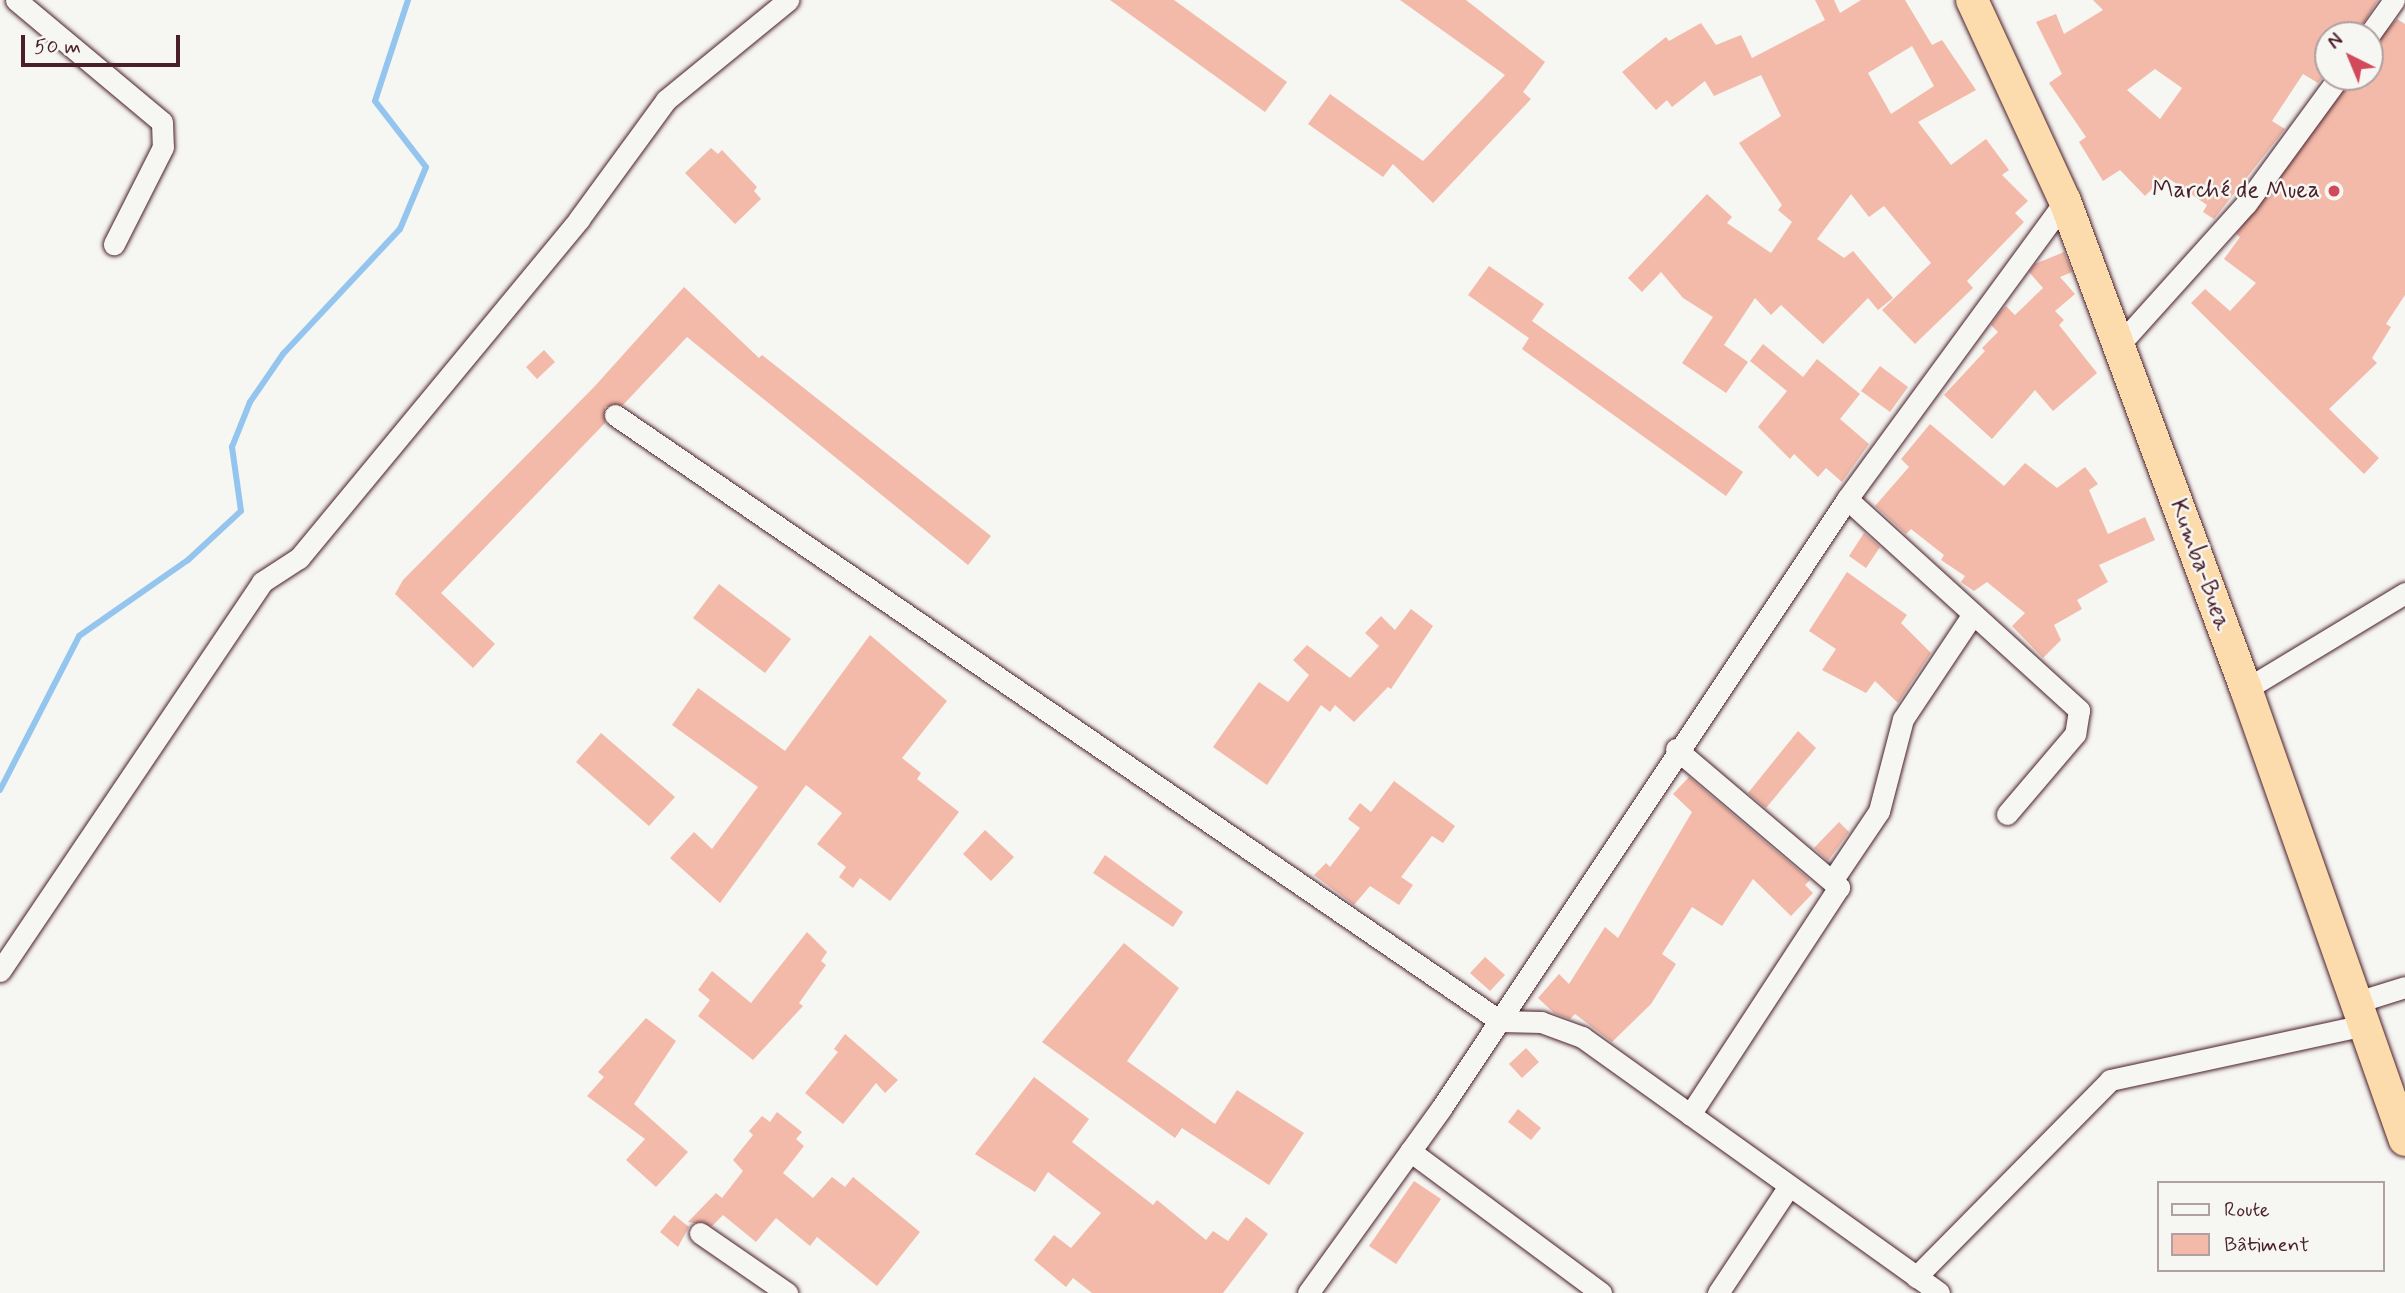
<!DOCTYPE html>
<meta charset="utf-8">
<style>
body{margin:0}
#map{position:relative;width:2405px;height:1293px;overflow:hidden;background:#f6f6f2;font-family:Mynerve,sans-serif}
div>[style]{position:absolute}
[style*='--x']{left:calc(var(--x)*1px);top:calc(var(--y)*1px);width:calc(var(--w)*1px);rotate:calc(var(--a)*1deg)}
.stream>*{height:6px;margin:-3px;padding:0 3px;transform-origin:3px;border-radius:3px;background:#93c5ef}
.building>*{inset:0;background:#f3baa9}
.roads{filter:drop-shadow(0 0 2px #4a1f2b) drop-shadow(0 0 2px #4a1f2b)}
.minor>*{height:21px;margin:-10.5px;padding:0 10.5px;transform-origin:10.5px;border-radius:10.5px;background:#f6f6f2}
.highway>*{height:32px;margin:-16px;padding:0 16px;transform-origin:16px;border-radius:16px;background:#fcdcac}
.dots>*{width:19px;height:19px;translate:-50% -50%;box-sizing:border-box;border:4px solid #f6f6f2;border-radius:50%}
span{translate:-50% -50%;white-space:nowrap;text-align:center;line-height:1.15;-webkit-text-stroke:5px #f6f6f2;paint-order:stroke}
.poi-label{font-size:24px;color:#4a1f2b}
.right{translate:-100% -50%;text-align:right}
.street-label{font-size:24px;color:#4a1f2b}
.legend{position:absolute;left:2157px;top:1181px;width:228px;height:91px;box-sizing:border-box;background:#f6f6f2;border:2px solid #b1a0a2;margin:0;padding:9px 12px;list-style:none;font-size:21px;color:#4a1f2b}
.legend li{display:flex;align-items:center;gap:14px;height:35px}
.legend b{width:35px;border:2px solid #b1a0a2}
.north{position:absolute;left:2314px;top:21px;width:70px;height:70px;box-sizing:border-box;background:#f6f6f2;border:2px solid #b1a0a2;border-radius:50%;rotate:317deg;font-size:19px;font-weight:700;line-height:28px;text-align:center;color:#4a1f2b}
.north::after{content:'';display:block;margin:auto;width:24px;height:32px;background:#d1495b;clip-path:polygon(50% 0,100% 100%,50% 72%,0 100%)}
.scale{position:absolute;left:21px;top:35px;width:159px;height:32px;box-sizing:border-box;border:4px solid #4a1f2b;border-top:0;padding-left:9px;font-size:21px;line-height:24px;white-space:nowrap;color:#4a1f2b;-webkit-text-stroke:5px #f6f6f2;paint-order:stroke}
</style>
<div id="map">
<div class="stream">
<i style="--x:0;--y:790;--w:173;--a:-62.8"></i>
<i style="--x:79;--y:636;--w:133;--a:-34.9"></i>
<i style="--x:188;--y:560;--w:72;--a:-42.8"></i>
<i style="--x:241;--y:511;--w:65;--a:-98"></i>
<i style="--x:232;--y:447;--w:48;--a:-68.2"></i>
<i style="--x:250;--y:402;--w:58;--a:-55.5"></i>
<i style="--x:283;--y:354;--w:171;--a:-46.9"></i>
<i style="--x:400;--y:229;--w:67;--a:-67.2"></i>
<i style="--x:426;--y:167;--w:83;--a:-127.7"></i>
<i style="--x:375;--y:101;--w:106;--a:-71.9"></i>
</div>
<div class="building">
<i style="clip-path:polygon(1110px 0,1174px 0,1287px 82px,1265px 112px)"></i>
<i style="clip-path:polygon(1400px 0,1466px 0,1545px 62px,1523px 92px,1531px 99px,1433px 203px,1393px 164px,1383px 177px,1308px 124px,1330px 94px,1423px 161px,1505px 75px)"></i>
<i style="clip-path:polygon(evenodd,1815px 0,1834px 0,1840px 13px,1861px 0,1905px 0,1932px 45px,1942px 40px,1976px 90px,1918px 122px,1951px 165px,1986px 139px,2009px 170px,2002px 175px,2028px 201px,2015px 213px,2024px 222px,1967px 281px,1973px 288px,1915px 344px,1882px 310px,1931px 263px,1884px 206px,1869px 217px,1851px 194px,1817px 239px,1844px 258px,1853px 251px,1893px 298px,1878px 310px,1868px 298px,1823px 344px,1781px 305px,1771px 315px,1755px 298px,1724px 345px,1748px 362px,1726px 393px,1682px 363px,1713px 317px,1683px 298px,1661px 272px,1642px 292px,1628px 278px,1707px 194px,1732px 217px,1727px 223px,1771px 253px,1792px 222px,1778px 210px,1782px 205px,1739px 143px,1781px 116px,1761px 75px,1714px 96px,1705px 81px,1672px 107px,1667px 100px,1656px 110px,1622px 72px,1666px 37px,1669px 41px,1701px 23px,1716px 45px,1741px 35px,1752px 58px,1825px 20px,1815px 0,1912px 46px,1934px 86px,1891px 114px,1868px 73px,1912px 46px)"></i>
<i style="clip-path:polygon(evenodd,2093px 0,2378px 0,2356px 35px,2328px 35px,2328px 70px,2318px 83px,2303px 74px,2272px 121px,2285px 129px,2214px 219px,2203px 212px,2207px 205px,2165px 176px,2145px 196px,2120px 170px,2103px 181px,2079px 142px,2086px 137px,2049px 83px,2062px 74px,2036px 22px,2056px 14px,2064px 34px,2103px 10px,2093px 0,2155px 69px,2182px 88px,2160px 119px,2127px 90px,2155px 69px)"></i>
<i style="clip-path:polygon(2397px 19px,2405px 24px,2405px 295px,2386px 324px,2391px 327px,2372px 358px,2377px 363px,2329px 409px,2379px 458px,2364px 474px,2191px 303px,2205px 289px,2230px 311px,2256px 283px,2224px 259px,2240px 237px,2236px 234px,2352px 77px,2370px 77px,2370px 48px)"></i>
<i style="clip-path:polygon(711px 148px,718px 154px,722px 150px,757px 187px,754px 191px,761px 199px,735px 224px,685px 173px)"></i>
<i style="clip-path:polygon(2064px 252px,2072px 272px,2060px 277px,2075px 294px,2055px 311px,2064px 320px,2059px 325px,2097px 373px,2053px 411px,2035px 390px,1992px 439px,1944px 395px,1985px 351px,1982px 348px,1998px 332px,1991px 325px,2000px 312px,2006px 306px,2015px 315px,2043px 288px,2029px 272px,2035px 264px)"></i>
<i style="clip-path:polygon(1489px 266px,1544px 304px,1532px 321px,1743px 472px,1726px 496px,1522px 349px,1529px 338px,1468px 295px)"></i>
<i style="clip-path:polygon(684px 287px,759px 358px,762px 355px,991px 536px,968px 565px,687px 337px,623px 405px,605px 407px,605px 423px,441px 593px,495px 644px,473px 668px,395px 594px,403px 580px,595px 386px)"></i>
<i style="clip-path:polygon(1763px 344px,1803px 377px,1817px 359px,1860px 394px,1840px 419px,1869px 444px,1842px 482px,1826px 468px,1818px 477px,1794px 454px,1790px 459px,1758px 427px,1787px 391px,1750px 361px)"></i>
<i style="clip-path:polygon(544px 350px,555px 362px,537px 379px,526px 367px)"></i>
<i style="clip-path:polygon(1880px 366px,1908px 387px,1890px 412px,1861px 391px)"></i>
<i style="clip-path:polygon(1930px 424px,2004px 486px,2025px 463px,2057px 488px,2085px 467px,2098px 484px,2089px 490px,2108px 534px,2145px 517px,2155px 540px,2099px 565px,2108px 582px,2077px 600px,2082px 609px,2054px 625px,2061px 640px,2043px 658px,2012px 626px,2025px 613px,1987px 582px,1974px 591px,1961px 582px,1965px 576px,1941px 560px,1944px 555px,1911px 529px,1906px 534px,1875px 506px,1909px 467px,1901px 459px)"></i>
<i style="clip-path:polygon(1864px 533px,1880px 547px,1866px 568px,1849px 556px)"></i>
<i style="clip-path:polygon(1847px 572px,1907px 615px,1901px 623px,1931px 653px,1898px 703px,1875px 681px,1866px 693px,1822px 670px,1836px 649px,1809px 631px)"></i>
<i style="clip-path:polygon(719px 584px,791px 639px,765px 673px,693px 618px)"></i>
<i style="clip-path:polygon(1411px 609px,1433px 626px,1391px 689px,1388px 687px,1354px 722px,1335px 705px,1330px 712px,1321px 705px,1267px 785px,1213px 747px,1259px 682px,1288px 702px,1309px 675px,1293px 660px,1307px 645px,1350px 678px,1379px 646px,1365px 633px,1381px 616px,1395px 630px)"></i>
<i style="clip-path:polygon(870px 635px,947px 701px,902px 758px,921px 773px,917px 779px,959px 812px,890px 901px,860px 878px,853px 888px,839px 877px,846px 867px,817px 844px,842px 813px,806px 785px,720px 903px,670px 858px,694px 832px,712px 849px,758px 787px,672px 725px,698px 688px,785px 751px)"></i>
<i style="clip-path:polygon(1798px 731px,1816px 748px,1766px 808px,1748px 793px)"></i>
<i style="clip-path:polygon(601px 733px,675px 797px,649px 826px,576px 762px)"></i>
<i style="clip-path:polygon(1689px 777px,1810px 880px,1805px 885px,1813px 893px,1791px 916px,1753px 879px,1722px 926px,1692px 907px,1662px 954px,1676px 964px,1651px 1004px,1612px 1042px,1575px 1014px,1570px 1019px,1554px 1013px,1538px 998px,1559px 974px,1569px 984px,1605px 927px,1618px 938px,1692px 812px,1673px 794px)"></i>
<i style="clip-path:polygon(1394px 781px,1455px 826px,1443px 843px,1432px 836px,1401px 877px,1413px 885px,1399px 905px,1370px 886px,1354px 905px,1314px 875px,1326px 863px,1330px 867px,1360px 828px,1348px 819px,1360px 803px,1371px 812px)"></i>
<i style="clip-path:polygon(1839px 822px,1849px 832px,1828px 861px,1814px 848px)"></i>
<i style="clip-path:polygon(985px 830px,1014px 857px,991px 881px,963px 854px)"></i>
<i style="clip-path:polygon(1105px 855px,1183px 912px,1173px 927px,1093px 873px)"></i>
<i style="clip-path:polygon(807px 932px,827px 952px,821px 961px,826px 965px,799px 1003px,803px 1006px,753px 1060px,698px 1016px,710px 1000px,698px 990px,712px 971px,751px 1003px)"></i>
<i style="clip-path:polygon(1124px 943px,1179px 988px,1127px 1061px,1215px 1124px,1237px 1090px,1304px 1133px,1269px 1185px,1182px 1128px,1175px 1138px,1042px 1042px)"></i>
<i style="clip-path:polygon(1485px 957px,1505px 975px,1490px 991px,1470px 973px)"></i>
<i style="clip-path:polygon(646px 1018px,676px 1041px,634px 1104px,688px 1152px,656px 1187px,626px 1160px,645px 1139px,587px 1096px,604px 1077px,598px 1072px)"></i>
<i style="clip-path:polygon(845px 1034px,898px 1080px,885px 1093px,876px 1083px,843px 1124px,805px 1093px,838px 1052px,834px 1049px)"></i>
<i style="clip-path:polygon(1526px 1048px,1539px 1062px,1522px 1078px,1509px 1064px)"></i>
<i style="clip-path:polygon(1034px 1077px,1089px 1119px,1072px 1142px,1153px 1205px,1157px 1200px,1206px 1240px,1213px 1231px,1228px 1241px,1246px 1217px,1268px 1234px,1223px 1293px,1092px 1293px,1073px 1278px,1066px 1287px,1034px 1260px,1054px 1235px,1071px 1248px,1101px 1213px,1048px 1172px,1035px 1192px,975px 1154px)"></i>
<i style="clip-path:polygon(1518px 1109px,1541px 1128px,1531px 1140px,1508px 1122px)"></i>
<i style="clip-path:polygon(777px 1112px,802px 1132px,796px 1139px,804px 1146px,783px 1173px,813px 1198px,832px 1177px,845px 1187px,853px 1177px,920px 1232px,877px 1286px,817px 1237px,810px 1246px,776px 1218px,756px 1242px,723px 1215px,712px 1226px,688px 1222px,716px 1193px,722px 1198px,743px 1171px,733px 1160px,753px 1135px,749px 1131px,762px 1116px,770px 1122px)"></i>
<i style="clip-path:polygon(1414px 1181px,1441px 1199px,1396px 1264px,1369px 1246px)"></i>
<i style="clip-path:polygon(674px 1215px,689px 1227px,678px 1247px,660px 1232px)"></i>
</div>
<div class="roads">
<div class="minor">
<i style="--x:16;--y:0;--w:190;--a:39.9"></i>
<i style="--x:162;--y:122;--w:25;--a:88"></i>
<i style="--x:163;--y:147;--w:109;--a:116.8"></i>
<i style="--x:2369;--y:35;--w:43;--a:-54.5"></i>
<i style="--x:2118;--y:346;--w:191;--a:-48"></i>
<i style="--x:2246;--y:204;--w:157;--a:-53.8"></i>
<i style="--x:615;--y:415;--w:1073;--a:34.4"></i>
<i style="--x:1500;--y:1021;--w:41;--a:1.4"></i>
<i style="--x:1541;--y:1022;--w:44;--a:20.1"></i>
<i style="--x:1582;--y:1037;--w:439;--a:35.6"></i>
<i style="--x:1847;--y:499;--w:314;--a:42.3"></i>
<i style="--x:2079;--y:710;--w:24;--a:99"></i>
<i style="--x:2075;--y:734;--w:105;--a:130.4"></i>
<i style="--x:2246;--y:689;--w:186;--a:-31.1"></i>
<i style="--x:1676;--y:749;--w:214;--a:40.3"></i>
<i style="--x:1839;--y:887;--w:272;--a:123.2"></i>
<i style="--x:1834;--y:878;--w:81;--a:-56.1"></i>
<i style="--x:1879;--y:811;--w:95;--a:-75.4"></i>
<i style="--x:1903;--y:719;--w:126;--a:-56.3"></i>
<i style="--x:0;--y:971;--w:469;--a:-56"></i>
<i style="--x:262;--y:582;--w:44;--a:-33"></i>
<i style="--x:299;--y:558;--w:440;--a:-50.4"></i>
<i style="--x:579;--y:219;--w:147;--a:-53.8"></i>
<i style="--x:666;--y:100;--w:158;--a:-39.3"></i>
<i style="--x:2357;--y:1002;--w:50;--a:-17.4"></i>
<i style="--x:1410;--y:1151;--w:238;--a:36.6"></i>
<i style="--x:700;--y:1233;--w:106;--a:34.6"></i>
<i style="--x:1916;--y:1277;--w:276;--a:-45.4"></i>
<i style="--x:2110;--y:1080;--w:261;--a:-12.2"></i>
<i style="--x:1308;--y:1293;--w:229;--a:-54.2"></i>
<i style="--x:1442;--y:1107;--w:731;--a:-56.33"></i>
<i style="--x:1847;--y:499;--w:369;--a:-53.8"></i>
<i style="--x:1718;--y:1293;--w:128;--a:-56.4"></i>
</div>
<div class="highway">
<i style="--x:1972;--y:0;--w:221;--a:65.2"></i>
<i style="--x:2065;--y:201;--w:520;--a:69.65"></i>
<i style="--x:2246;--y:689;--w:478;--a:70.6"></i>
</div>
</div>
<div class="dots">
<i style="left:2334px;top:191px;background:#d1495b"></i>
</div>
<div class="poi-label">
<span class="right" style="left:2320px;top:191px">Marché de Muea</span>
</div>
<div class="street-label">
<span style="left:2200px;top:565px;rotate:70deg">Kumba-Buea</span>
</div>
<ul class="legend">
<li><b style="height:9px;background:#f6f6f2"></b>Route</li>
<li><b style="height:19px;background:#f3baa9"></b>Bâtiment</li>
</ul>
<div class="north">N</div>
<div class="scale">50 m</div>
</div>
